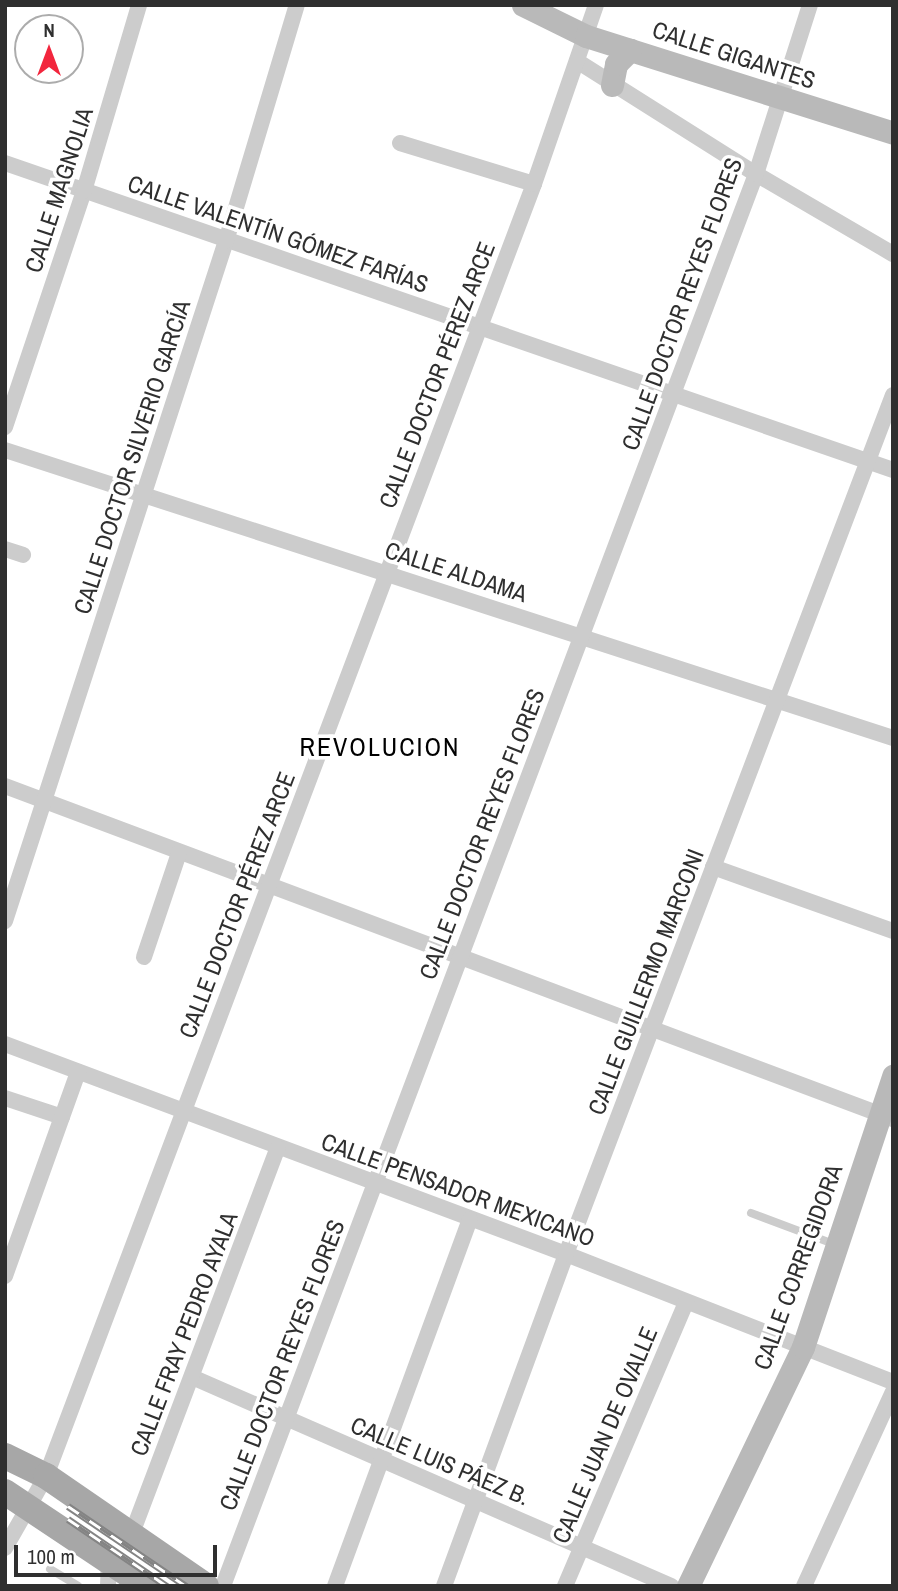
<!DOCTYPE html>
<meta charset="utf-8">
<style>
body{margin:0}
#map{position:relative;width:898px;height:1591px;overflow:hidden;background:#fff;font-family:"Archivo Narrow",sans-serif}
div>[style]{position:absolute}
[style*='--x']{left:calc(var(--x)*1px);top:calc(var(--y)*1px);width:calc(var(--w)*1px);rotate:calc(var(--a)*1deg)}
.lane>*{height:8px;margin:-4px;padding:0 4px;transform-origin:4px;border-radius:4px;background:#ccc}
.street>*{height:16px;margin:-8px;padding:0 8px;transform-origin:8px;border-radius:8px;background:#ccc}
.secondary>*{height:23px;margin:-11.5px;padding:0 11.5px;transform-origin:11.5px;border-radius:11.5px;background:#b9b9b9}
.primary>*{height:26px;margin:-13px;padding:0 13px;transform-origin:13px;border-radius:13px;background:#a7a7a7}
.rail>*{height:7px;margin-top:-3.5px;transform-origin:0;background:repeating-linear-gradient(90deg,#fff 0 13px,#848484 0 26px);box-sizing:border-box;border-block:2px solid #848484}
span{translate:-50% -50%;white-space:nowrap;text-align:center;line-height:1.15;-webkit-text-stroke:7px #fff;paint-order:stroke}
.street-label{font-size:24px;color:#2f2f2f}
.neighbourhood-label{font-size:26px;color:#000;letter-spacing:2px}
.frame{position:absolute;inset:0;border:7px solid #2f2f2f;pointer-events:none}
.north{position:absolute;left:14px;top:14px;width:70px;height:70px;box-sizing:border-box;background:#fff;border:2px solid #acacac;border-radius:50%;rotate:0deg;font-size:19px;font-weight:700;line-height:28px;text-align:center;color:#2f2f2f}
.north::after{content:'';display:block;margin:auto;width:24px;height:32px;background:#f2263d;clip-path:polygon(50% 0,100% 100%,50% 72%,0 100%)}
.scale{position:absolute;left:14px;top:1545px;width:203px;height:32px;box-sizing:border-box;border:4px solid #2f2f2f;border-top:0;padding-left:9px;font-size:21px;line-height:24px;white-space:nowrap;color:#2f2f2f;-webkit-text-stroke:5px #fff;paint-order:stroke}
</style>
<div id="map">
<div class="lane">
<i style="--x:751;--y:1213;--w:89;--a:20.5"></i>
<i style="--x:50;--y:1569;--w:33;--a:31"></i>
</div>
<div class="street">
<i style="--x:577;--y:61;--w:212;--a:32.3"></i>
<i style="--x:756;--y:174;--w:159;--a:30.3"></i>
<i style="--x:400;--y:143;--w:140;--a:17"></i>
<i style="--x:5;--y:163;--w:940;--a:19.07"></i>
<i style="--x:5;--y:427;--w:249;--a:-71.5"></i>
<i style="--x:84;--y:191;--w:194;--a:-73.5"></i>
<i style="--x:5;--y:450;--w:934;--a:17.97"></i>
<i style="--x:5;--y:549;--w:19;--a:18"></i>
<i style="--x:5;--y:786;--w:948;--a:20.56"></i>
<i style="--x:713;--y:867;--w:191;--a:19.6"></i>
<i style="--x:5;--y:921;--w:715;--a:-72"></i>
<i style="--x:226;--y:241;--w:246;--a:-73.3"></i>
<i style="--x:144;--y:957;--w:110;--a:-71.4"></i>
<i style="--x:5;--y:1044;--w:599;--a:20.52"></i>
<i style="--x:566;--y:1254;--w:351;--a:21.4"></i>
<i style="--x:5;--y:1098;--w:60;--a:18.4"></i>
<i style="--x:5;--y:1276;--w:217;--a:-70.3"></i>
<i style="--x:192;--y:1377;--w:523;--a:23.57"></i>
<i style="--x:131;--y:1536;--w:415;--a:-69.3"></i>
<i style="--x:5;--y:1548;--w:83;--a:-60.3"></i>
<i style="--x:46;--y:1476;--w:1381;--a:-69.31"></i>
<i style="--x:534;--y:184;--w:189;--a:-70.9"></i>
<i style="--x:108;--y:1586;--w:25;--a:-88"></i>
<i style="--x:223;--y:1586;--w:1509;--a:-69.32"></i>
<i style="--x:756;--y:174;--w:177;--a:-72.3"></i>
<i style="--x:335;--y:1586;--w:391;--a:-69.8"></i>
<i style="--x:444;--y:1586;--w:354;--a:-69.8"></i>
<i style="--x:566;--y:1254;--w:919;--a:-69.16"></i>
<i style="--x:565;--y:1586;--w:309;--a:-66.9"></i>
<i style="--x:804;--y:1586;--w:213;--a:-65.4"></i>
</div>
<div class="secondary">
<i style="--x:523;--y:5;--w:70;--a:26.2"></i>
<i style="--x:586;--y:36;--w:322;--a:17.5"></i>
<i style="--x:612;--y:85;--w:21;--a:-79"></i>
<i style="--x:616;--y:64;--w:20;--a:-45"></i>
<i style="--x:688;--y:1586;--w:265;--a:-64.3"></i>
<i style="--x:803;--y:1347;--w:286;--a:-71.6"></i>
</div>
<div class="primary">
<i style="--x:5;--y:1456;--w:46;--a:26"></i>
<i style="--x:46;--y:1476;--w:194;--a:34.5"></i>
<i style="--x:5;--y:1492;--w:169;--a:33.7"></i>
</div>
<div class="rail">
<i style="--x:68;--y:1506;--w:143;--a:34.1"></i>
<i style="--x:68;--y:1519;--w:120;--a:34.1"></i>
</div>
<div class="street-label">
<span style="left:734px;top:55px;rotate:18deg">CALLE GIGANTES</span>
<span style="left:59px;top:190px;rotate:-72deg">CALLE MAGNOLIA</span>
<span style="left:278px;top:234px;rotate:19deg">CALLE VALENTÍN GÓMEZ FARÍAS</span>
<span style="left:682px;top:304px;rotate:-70deg">CALLE DOCTOR REYES FLORES</span>
<span style="left:437px;top:375px;rotate:-69deg">CALLE DOCTOR PÉREZ ARCE</span>
<span style="left:132px;top:457px;rotate:-72deg">CALLE DOCTOR SILVERIO GARCÍA</span>
<span style="left:456px;top:572px;rotate:18deg">CALLE ALDAMA</span>
<span style="left:482px;top:834px;rotate:-69deg">CALLE DOCTOR REYES FLORES</span>
<span style="left:237px;top:905px;rotate:-69deg">CALLE DOCTOR PÉREZ ARCE</span>
<span style="left:646px;top:982px;rotate:-69deg">CALLE GUILLERMO MARCONI</span>
<span style="left:458px;top:1190px;rotate:20deg">CALLE PENSADOR MEXICANO</span>
<span style="left:798px;top:1267px;rotate:-70deg">CALLE CORREGIDORA</span>
<span style="left:184px;top:1334px;rotate:-69deg">CALLE FRAY PEDRO AYALA</span>
<span style="left:282px;top:1365px;rotate:-69deg">CALLE DOCTOR REYES FLORES</span>
<span style="left:605px;top:1435px;rotate:-67deg">CALLE JUAN DE OVALLE</span>
<span style="left:440px;top:1461px;rotate:23deg">CALLE LUIS PÁEZ B.</span>
</div>
<div class="neighbourhood-label">
<span style="left:380px;top:747px">REVOLUCION</span>
</div>
<div class="frame"></div>
<div class="north">N</div>
<div class="scale">100 m</div>
</div>
